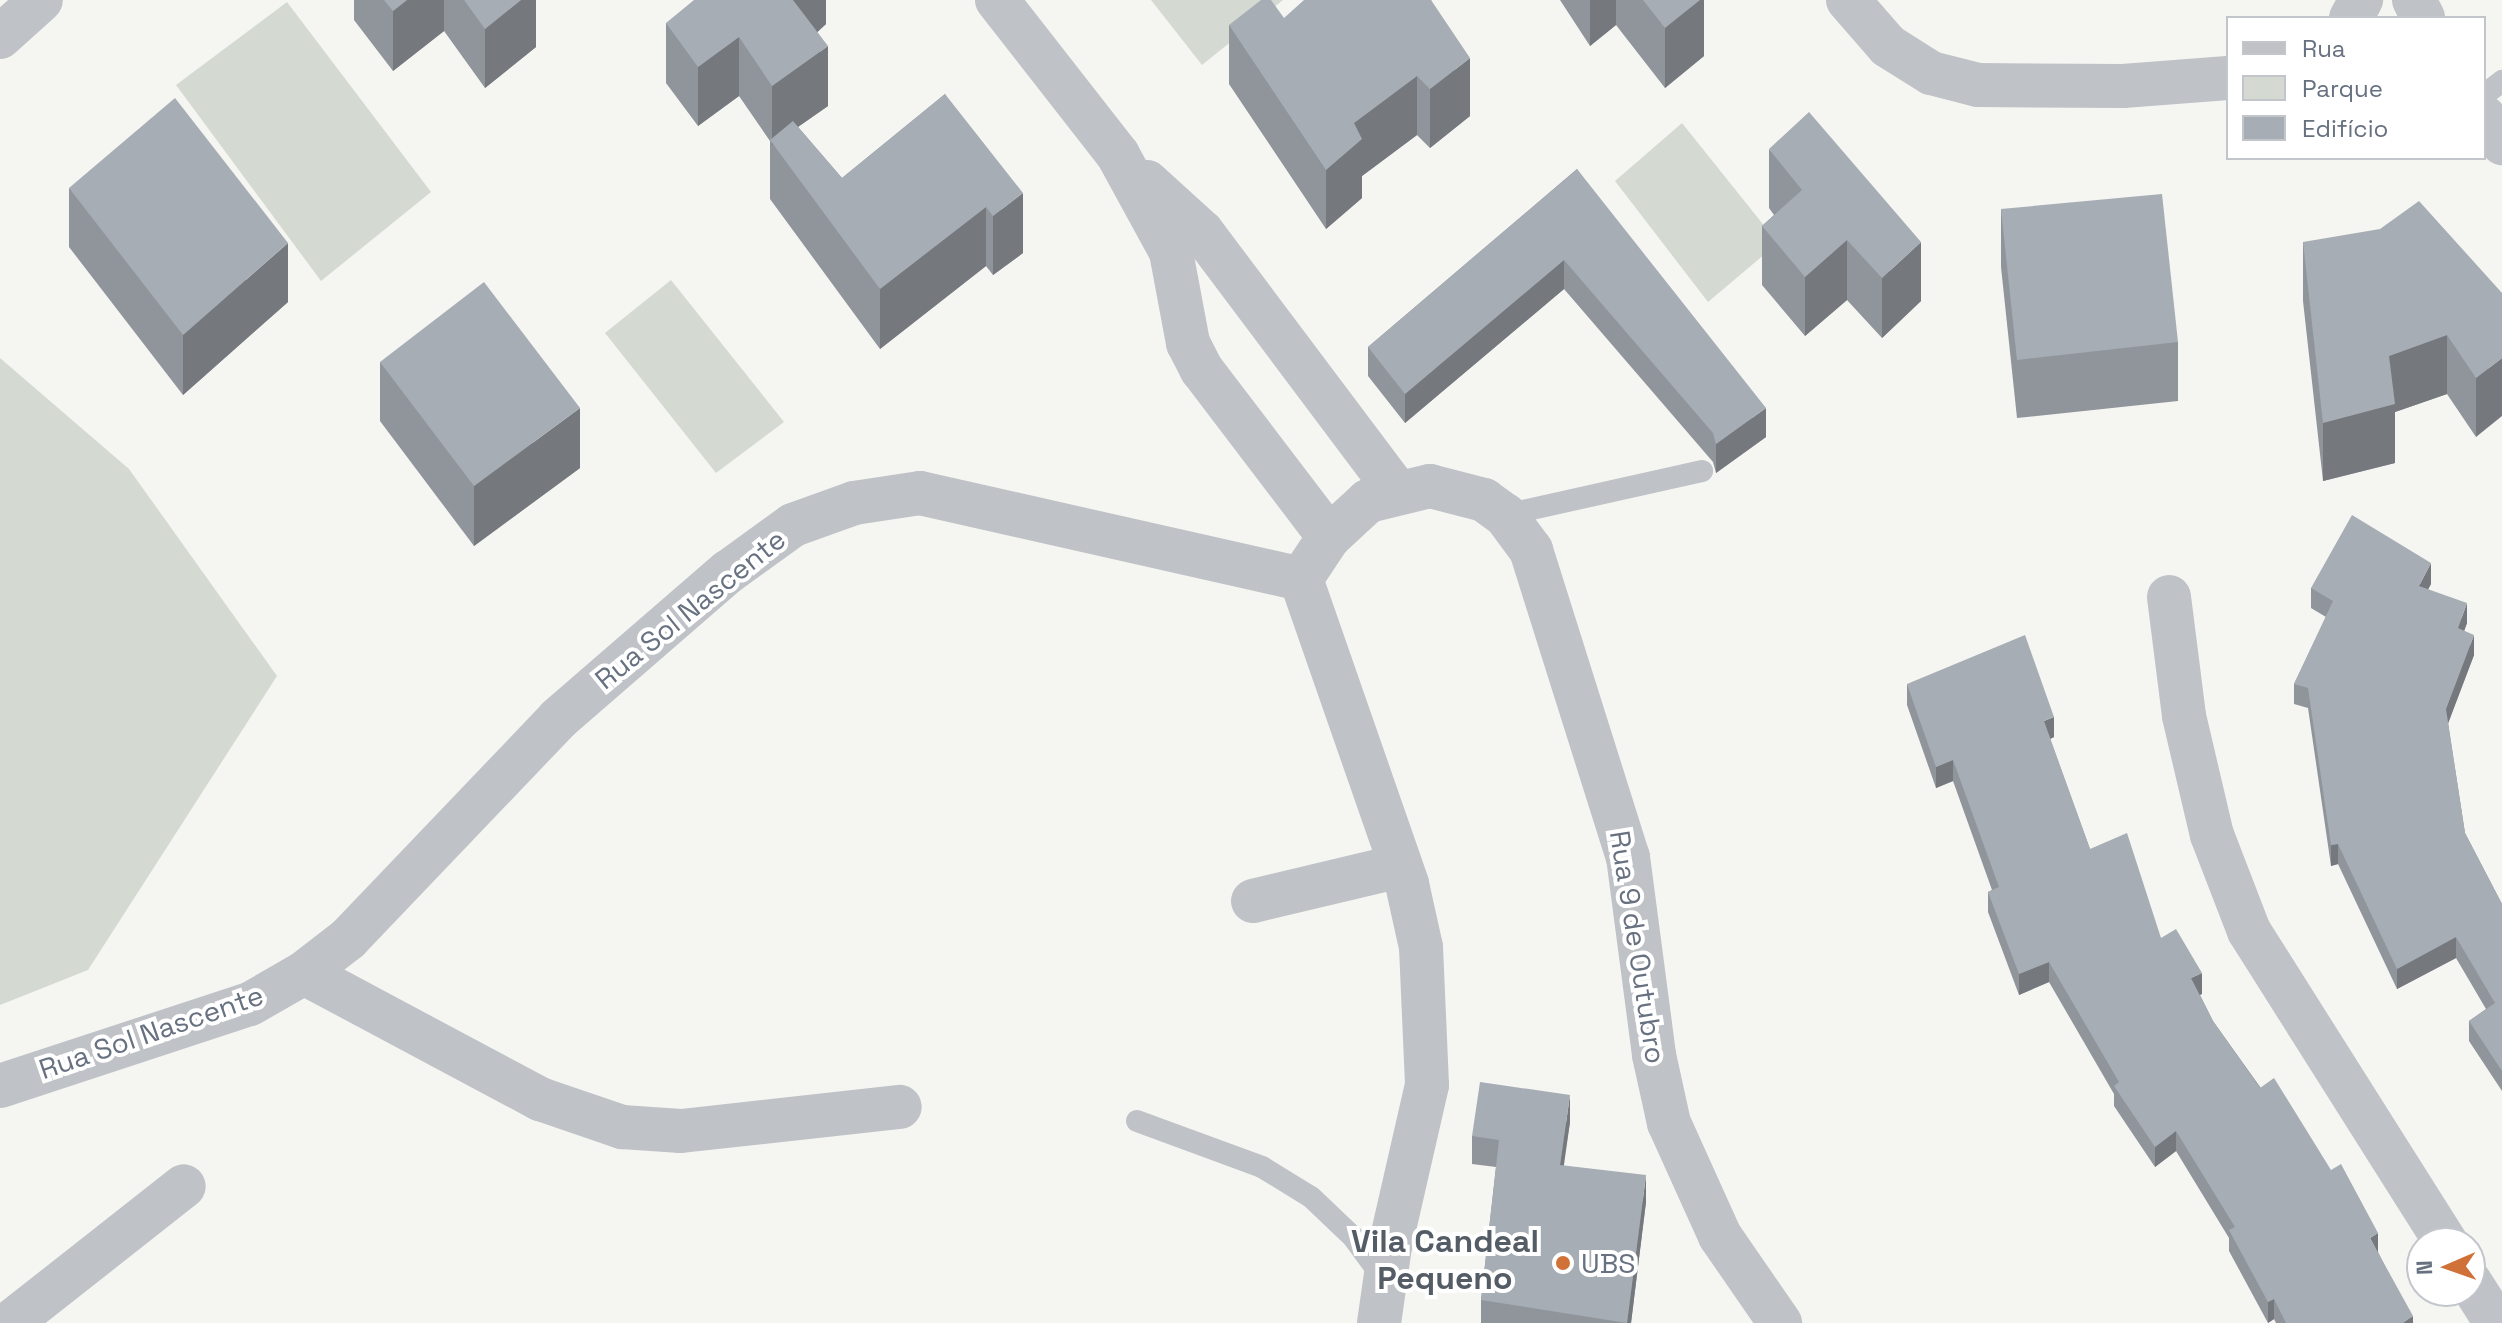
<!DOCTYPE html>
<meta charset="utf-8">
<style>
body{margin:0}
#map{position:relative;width:2502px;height:1323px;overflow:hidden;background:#f5f5f2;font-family:"Space Grotesk",sans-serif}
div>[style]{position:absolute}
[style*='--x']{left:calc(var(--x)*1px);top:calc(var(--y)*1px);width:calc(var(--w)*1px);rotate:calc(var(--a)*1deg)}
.green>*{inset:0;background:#d4dad2}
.service>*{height:22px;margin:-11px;padding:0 11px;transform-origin:11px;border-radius:11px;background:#bfc2c6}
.minor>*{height:44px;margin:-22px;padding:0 22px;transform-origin:22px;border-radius:22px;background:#bfc2c6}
.wall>*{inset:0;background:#90959b}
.shaded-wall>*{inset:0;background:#75797e}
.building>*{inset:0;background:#a7adb4}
.dots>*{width:22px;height:22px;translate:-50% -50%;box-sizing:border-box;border:4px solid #fff;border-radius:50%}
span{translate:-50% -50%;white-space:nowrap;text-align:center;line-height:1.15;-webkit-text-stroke:8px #fff;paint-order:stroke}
.street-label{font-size:28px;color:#677180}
.poi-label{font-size:28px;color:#677180}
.left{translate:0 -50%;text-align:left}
.quarter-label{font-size:32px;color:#545c66;font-weight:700}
.legend{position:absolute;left:2226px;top:16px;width:260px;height:144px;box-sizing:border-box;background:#fff;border:2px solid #c2c6cc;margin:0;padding:10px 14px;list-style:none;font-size:24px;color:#677180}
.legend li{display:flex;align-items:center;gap:16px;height:40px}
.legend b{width:40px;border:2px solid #c2c6cc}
.north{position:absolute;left:2406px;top:1227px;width:80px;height:80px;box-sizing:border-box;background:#fff;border:2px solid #c2c6cc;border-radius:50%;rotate:268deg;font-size:22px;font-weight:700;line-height:32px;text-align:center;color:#677180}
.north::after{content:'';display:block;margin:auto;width:28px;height:36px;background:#d07138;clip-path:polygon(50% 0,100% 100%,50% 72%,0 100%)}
</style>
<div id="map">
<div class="green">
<i style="clip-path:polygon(1151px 0,1283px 0,1202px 65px)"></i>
<i style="clip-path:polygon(287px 2px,431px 192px,321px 281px,176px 85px)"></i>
<i style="clip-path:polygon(1682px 123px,1778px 243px,1708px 302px,1615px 181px)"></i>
<i style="clip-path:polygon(671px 280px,784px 422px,716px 473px,605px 333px)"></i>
<i style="clip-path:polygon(0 358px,129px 469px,277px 676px,88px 970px,0 1005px)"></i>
</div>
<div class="service">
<i style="--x:2484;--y:95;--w:23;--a:-38"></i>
<i style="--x:1505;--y:515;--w:202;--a:-12.6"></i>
<i style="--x:1137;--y:1121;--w:133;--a:20.2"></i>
<i style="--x:1262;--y:1167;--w:57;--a:31.5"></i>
<i style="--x:1311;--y:1197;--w:58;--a:43.6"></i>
<i style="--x:1353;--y:1237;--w:51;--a:53.8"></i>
</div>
<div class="minor">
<i style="--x:997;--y:0;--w:197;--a:52"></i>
<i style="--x:1118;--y:155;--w:111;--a:61.3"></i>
<i style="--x:1171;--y:252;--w:93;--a:79.4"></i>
<i style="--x:1188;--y:343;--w:30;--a:63"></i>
<i style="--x:1202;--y:370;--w:210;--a:52.7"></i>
<i style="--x:1848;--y:0;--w:61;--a:49"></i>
<i style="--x:1888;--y:46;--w:51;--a:32.1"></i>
<i style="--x:1931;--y:73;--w:49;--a:14.3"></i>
<i style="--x:1978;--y:85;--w:145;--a:0.4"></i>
<i style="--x:2123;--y:86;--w:105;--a:-4.4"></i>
<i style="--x:2414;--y:0;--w:20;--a:63"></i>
<i style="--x:2351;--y:18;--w:21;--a:-61"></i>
<i style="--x:0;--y:37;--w:55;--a:-42.1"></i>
<i style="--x:2484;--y:117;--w:32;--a:55"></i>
<i style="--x:1147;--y:182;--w:74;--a:42.3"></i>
<i style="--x:1202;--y:232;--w:323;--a:53.1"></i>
<i style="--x:1301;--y:579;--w:50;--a:-56.3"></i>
<i style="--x:1329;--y:537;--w:53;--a:-42.7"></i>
<i style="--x:1368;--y:501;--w:64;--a:-13.6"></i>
<i style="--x:1430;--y:486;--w:56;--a:14.5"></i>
<i style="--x:1484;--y:500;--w:26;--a:36"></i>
<i style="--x:1505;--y:515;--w:44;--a:53.4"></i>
<i style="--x:1531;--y:550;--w:322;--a:72.5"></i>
<i style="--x:1628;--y:857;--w:200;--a:82.5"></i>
<i style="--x:1654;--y:1055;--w:70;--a:77.6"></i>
<i style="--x:1669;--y:1123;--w:124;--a:65.7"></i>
<i style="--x:1720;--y:1236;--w:106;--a:55.4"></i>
<i style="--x:1301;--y:579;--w:323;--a:70.8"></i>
<i style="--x:1407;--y:884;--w:65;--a:77.5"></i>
<i style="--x:1421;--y:947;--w:138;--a:87.5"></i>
<i style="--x:1427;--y:1085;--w:165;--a:102.9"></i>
<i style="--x:1390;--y:1246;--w:78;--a:98.1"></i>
<i style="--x:2169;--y:597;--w:120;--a:82.8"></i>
<i style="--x:2184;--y:716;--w:122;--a:76.8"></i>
<i style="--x:2212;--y:835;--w:103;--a:68.9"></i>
<i style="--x:2249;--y:931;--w:369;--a:57.7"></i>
<i style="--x:1253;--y:901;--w:151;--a:-13.4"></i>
<i style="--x:304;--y:973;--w:268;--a:28.1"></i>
<i style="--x:540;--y:1099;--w:87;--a:18.9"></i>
<i style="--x:622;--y:1127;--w:59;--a:3.9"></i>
<i style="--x:681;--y:1131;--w:220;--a:-6.3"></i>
<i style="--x:0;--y:1086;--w:263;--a:-18.2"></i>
<i style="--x:250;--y:1004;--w:62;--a:-29.9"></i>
<i style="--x:304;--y:973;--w:56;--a:-37.7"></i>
<i style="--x:348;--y:939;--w:304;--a:-46.3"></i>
<i style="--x:558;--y:719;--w:225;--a:-40.9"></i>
<i style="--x:728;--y:572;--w:80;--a:-35.9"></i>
<i style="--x:793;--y:525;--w:65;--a:-19.8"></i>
<i style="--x:854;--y:503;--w:67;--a:-8.6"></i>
<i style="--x:920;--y:493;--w:391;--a:12.7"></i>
<i style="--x:2470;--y:1282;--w:49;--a:57.6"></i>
<i style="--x:10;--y:1323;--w:221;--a:-38.2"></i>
</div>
<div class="wall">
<i style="clip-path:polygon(354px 0,536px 0,536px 47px,485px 88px,444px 31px,393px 71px,354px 20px)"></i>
<i style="clip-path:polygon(826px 0,826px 24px,817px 32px,828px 106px,798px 127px,842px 178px,945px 94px,1023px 253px,993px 275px,986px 266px,880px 349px,770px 199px,770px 141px,739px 96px,698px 126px,666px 83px,666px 23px)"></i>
<i style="clip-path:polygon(1431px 0,1470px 116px,1430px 148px,1417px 135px,1362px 176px,1362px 198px,1326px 229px,1229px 84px,1229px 25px)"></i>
<i style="clip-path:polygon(1560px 0,1704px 0,1704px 56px,1665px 88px,1616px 25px,1590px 46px)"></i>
<i style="clip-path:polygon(1769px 149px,1921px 301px,1882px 338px,1847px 300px,1805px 336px,1762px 285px,1762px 226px,1774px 215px,1769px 208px)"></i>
<i style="clip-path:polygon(1577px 169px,1766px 437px,1716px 473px,1713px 462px,1564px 289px,1405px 423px,1368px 376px,1368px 347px)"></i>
<i style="clip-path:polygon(69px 188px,288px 302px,183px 395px,69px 247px)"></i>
<i style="clip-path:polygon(2001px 209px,2178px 342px,2178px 401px,2017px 418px,2001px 267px)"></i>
<i style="clip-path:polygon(2303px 242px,2502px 293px,2476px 437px,2447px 394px,2395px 412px,2395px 463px,2323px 481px,2303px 301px)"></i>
<i style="clip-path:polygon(380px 362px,580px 468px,474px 546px,380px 421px)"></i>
<i style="clip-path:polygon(2431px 584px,2428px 589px,2467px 623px,2464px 631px,2474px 655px,2448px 723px,2465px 833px,2502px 904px,2502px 1091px,2469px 1041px,2469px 1021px,2486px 1009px,2456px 958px,2397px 989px,2338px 864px,2331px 866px,2308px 708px,2294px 704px,2294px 684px,2326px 617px,2311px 608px,2311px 588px)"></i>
<i style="clip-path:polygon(1907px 684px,2054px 737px,2050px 739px,2090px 849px,2161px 938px,2202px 994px,2200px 995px,2213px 1021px,2378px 1252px,2413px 1323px,2276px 1323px,2274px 1319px,2268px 1323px,2229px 1251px,2229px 1238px,2176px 1151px,2155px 1167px,2114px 1106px,2114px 1094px,2049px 982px,2019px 995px,1988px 912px,1988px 892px,1992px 890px,1953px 781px,1936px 788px,1907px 705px)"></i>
<i style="clip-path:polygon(1570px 1122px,1563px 1166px,1646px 1202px,1631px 1323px,1481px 1323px,1481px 1300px,1496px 1167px,1472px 1164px,1472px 1136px)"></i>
</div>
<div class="shaded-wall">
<i style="clip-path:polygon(407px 0,444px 0,444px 31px,393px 71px,393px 11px)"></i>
<i style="clip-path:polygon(521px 0,536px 0,536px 47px,485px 88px,485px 29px)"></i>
<i style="clip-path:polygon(791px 0,826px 0,826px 24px,791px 57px)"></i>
<i style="clip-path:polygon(1590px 0,1616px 0,1616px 25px,1590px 46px)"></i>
<i style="clip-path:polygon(1689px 0,1704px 0,1704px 56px,1665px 88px,1665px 28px)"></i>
<i style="clip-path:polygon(739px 37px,739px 96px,698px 126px,698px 67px)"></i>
<i style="clip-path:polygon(828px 46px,828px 106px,772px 145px,772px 86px)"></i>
<i style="clip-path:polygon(1470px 58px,1470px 116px,1430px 148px,1430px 89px)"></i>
<i style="clip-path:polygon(1417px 76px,1417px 135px,1362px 176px,1362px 198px,1326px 229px,1326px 170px,1354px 123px)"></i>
<i style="clip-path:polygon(1023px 193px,1023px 253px,993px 275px,993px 216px)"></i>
<i style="clip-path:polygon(986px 207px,986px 266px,880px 349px,880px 289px)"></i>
<i style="clip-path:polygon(1847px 240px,1847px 300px,1805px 336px,1805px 277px)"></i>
<i style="clip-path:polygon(1921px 242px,1921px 301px,1882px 338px,1882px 278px)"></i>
<i style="clip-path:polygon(288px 243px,288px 302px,183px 395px,183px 335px)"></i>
<i style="clip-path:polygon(1564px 260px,1564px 289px,1405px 423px,1405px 394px)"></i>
<i style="clip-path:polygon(2447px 335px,2447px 394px,2395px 412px,2395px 463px,2323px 481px,2323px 423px,2389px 356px)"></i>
<i style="clip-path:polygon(2502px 358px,2502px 416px,2476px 437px,2476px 378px)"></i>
<i style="clip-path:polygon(580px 408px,580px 468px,474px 546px,474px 486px)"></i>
<i style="clip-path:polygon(1766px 408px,1766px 437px,1716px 473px,1716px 444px)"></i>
<i style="clip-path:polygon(2431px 563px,2431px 584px,2419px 606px,2419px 586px)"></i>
<i style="clip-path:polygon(2467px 603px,2467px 623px,2458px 648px,2458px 628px)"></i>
<i style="clip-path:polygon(2474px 635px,2474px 655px,2446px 729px,2446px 709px)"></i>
<i style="clip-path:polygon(2054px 717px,2054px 737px,2044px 742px,2044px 721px)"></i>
<i style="clip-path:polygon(1953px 760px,1953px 781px,1936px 788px,1936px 767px)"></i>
<i style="clip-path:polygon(2338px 844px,2338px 864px,2331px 866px,2331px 845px)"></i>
<i style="clip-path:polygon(2456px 937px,2456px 958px,2397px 989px,2397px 969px)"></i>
<i style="clip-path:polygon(2049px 962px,2049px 982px,2019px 995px,2019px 974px)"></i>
<i style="clip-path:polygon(2202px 973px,2202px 994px,2191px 998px,2191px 978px)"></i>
<i style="clip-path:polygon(1570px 1095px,1570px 1122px,1560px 1193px,1560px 1165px)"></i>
<i style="clip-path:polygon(2176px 1131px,2176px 1151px,2155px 1167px,2155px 1147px)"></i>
<i style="clip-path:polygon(1646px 1175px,1646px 1202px,1631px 1323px,1627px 1323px)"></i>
<i style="clip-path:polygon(2378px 1233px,2378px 1253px,2370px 1238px)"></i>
<i style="clip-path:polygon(2274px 1299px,2274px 1319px,2268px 1323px,2268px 1302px)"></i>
<i style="clip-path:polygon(2413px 1316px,2413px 1323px,2403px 1323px)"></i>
</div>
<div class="building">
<i style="clip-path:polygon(384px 0,407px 0,393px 11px)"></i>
<i style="clip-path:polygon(464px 0,521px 0,485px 29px)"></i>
<i style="clip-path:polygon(694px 0,793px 0,828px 46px,772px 86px,739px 37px,698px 67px,666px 23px)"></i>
<i style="clip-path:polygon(1261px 0,1271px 0,1284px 18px,1304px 0,1431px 0,1470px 58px,1430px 89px,1417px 76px,1354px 123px,1362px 139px,1326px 170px,1229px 25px)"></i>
<i style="clip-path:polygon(1643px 0,1700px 0,1665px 28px)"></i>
<i style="clip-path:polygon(945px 94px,1023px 193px,993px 216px,986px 207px,880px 289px,770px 140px,793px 121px,842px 178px)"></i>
<i style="clip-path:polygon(175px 98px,288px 243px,183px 335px,69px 188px)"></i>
<i style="clip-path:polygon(1809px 112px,1921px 242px,1882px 278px,1847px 240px,1805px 277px,1762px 226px,1802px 190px,1769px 149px)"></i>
<i style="clip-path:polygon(1577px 169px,1766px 408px,1716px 444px,1713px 433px,1564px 260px,1405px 394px,1368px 347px)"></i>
<i style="clip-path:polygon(2162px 194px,2178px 342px,2017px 360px,2001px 209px)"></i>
<i style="clip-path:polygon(2419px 201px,2502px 293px,2502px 358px,2476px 378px,2447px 335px,2389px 356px,2395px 404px,2323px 423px,2303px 242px,2380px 229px)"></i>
<i style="clip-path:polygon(484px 282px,580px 408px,474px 486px,380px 362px)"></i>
<i style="clip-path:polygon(2352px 515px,2431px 563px,2419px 586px,2467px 603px,2458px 628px,2474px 635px,2446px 709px,2465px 833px,2502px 904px,2502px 1071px,2469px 1021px,2495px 1003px,2456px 937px,2397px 969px,2338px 844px,2331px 845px,2308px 688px,2294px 684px,2333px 601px,2311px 588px)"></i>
<i style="clip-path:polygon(2025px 635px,2054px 717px,2044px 721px,2090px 849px,2127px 833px,2161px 938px,2176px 929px,2202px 973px,2191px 978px,2213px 1021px,2260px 1088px,2274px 1078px,2331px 1170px,2341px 1164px,2378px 1233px,2370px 1238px,2413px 1316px,2403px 1323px,2286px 1323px,2274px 1299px,2268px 1302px,2229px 1230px,2235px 1227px,2176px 1131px,2155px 1147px,2114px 1086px,2119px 1082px,2049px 962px,2019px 974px,1988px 892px,1999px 887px,1953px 760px,1936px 767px,1907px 684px)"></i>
<i style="clip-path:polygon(1480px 1082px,1570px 1095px,1560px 1165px,1646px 1175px,1627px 1323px,1481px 1300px,1499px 1140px,1472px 1136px)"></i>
</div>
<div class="dots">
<i style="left:1563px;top:1263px;background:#d07138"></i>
</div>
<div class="street-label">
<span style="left:690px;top:609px;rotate:-39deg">Rua Sol Nascente</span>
<span style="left:1638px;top:947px;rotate:81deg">Rua 9 de Outubro</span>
<span style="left:151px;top:1032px;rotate:-19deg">Rua Sol Nascente</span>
</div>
<div class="poi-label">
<span class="left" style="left:1581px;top:1263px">UBS</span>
</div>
<div class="quarter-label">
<span style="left:1445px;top:1260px">Vila Candeal<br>Pequeno</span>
</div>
<ul class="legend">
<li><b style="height:10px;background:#bfc2c6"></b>Rua</li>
<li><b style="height:22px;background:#d4dad2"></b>Parque</li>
<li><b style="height:22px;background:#a7adb4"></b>Edifício</li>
</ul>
<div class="north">N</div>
</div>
